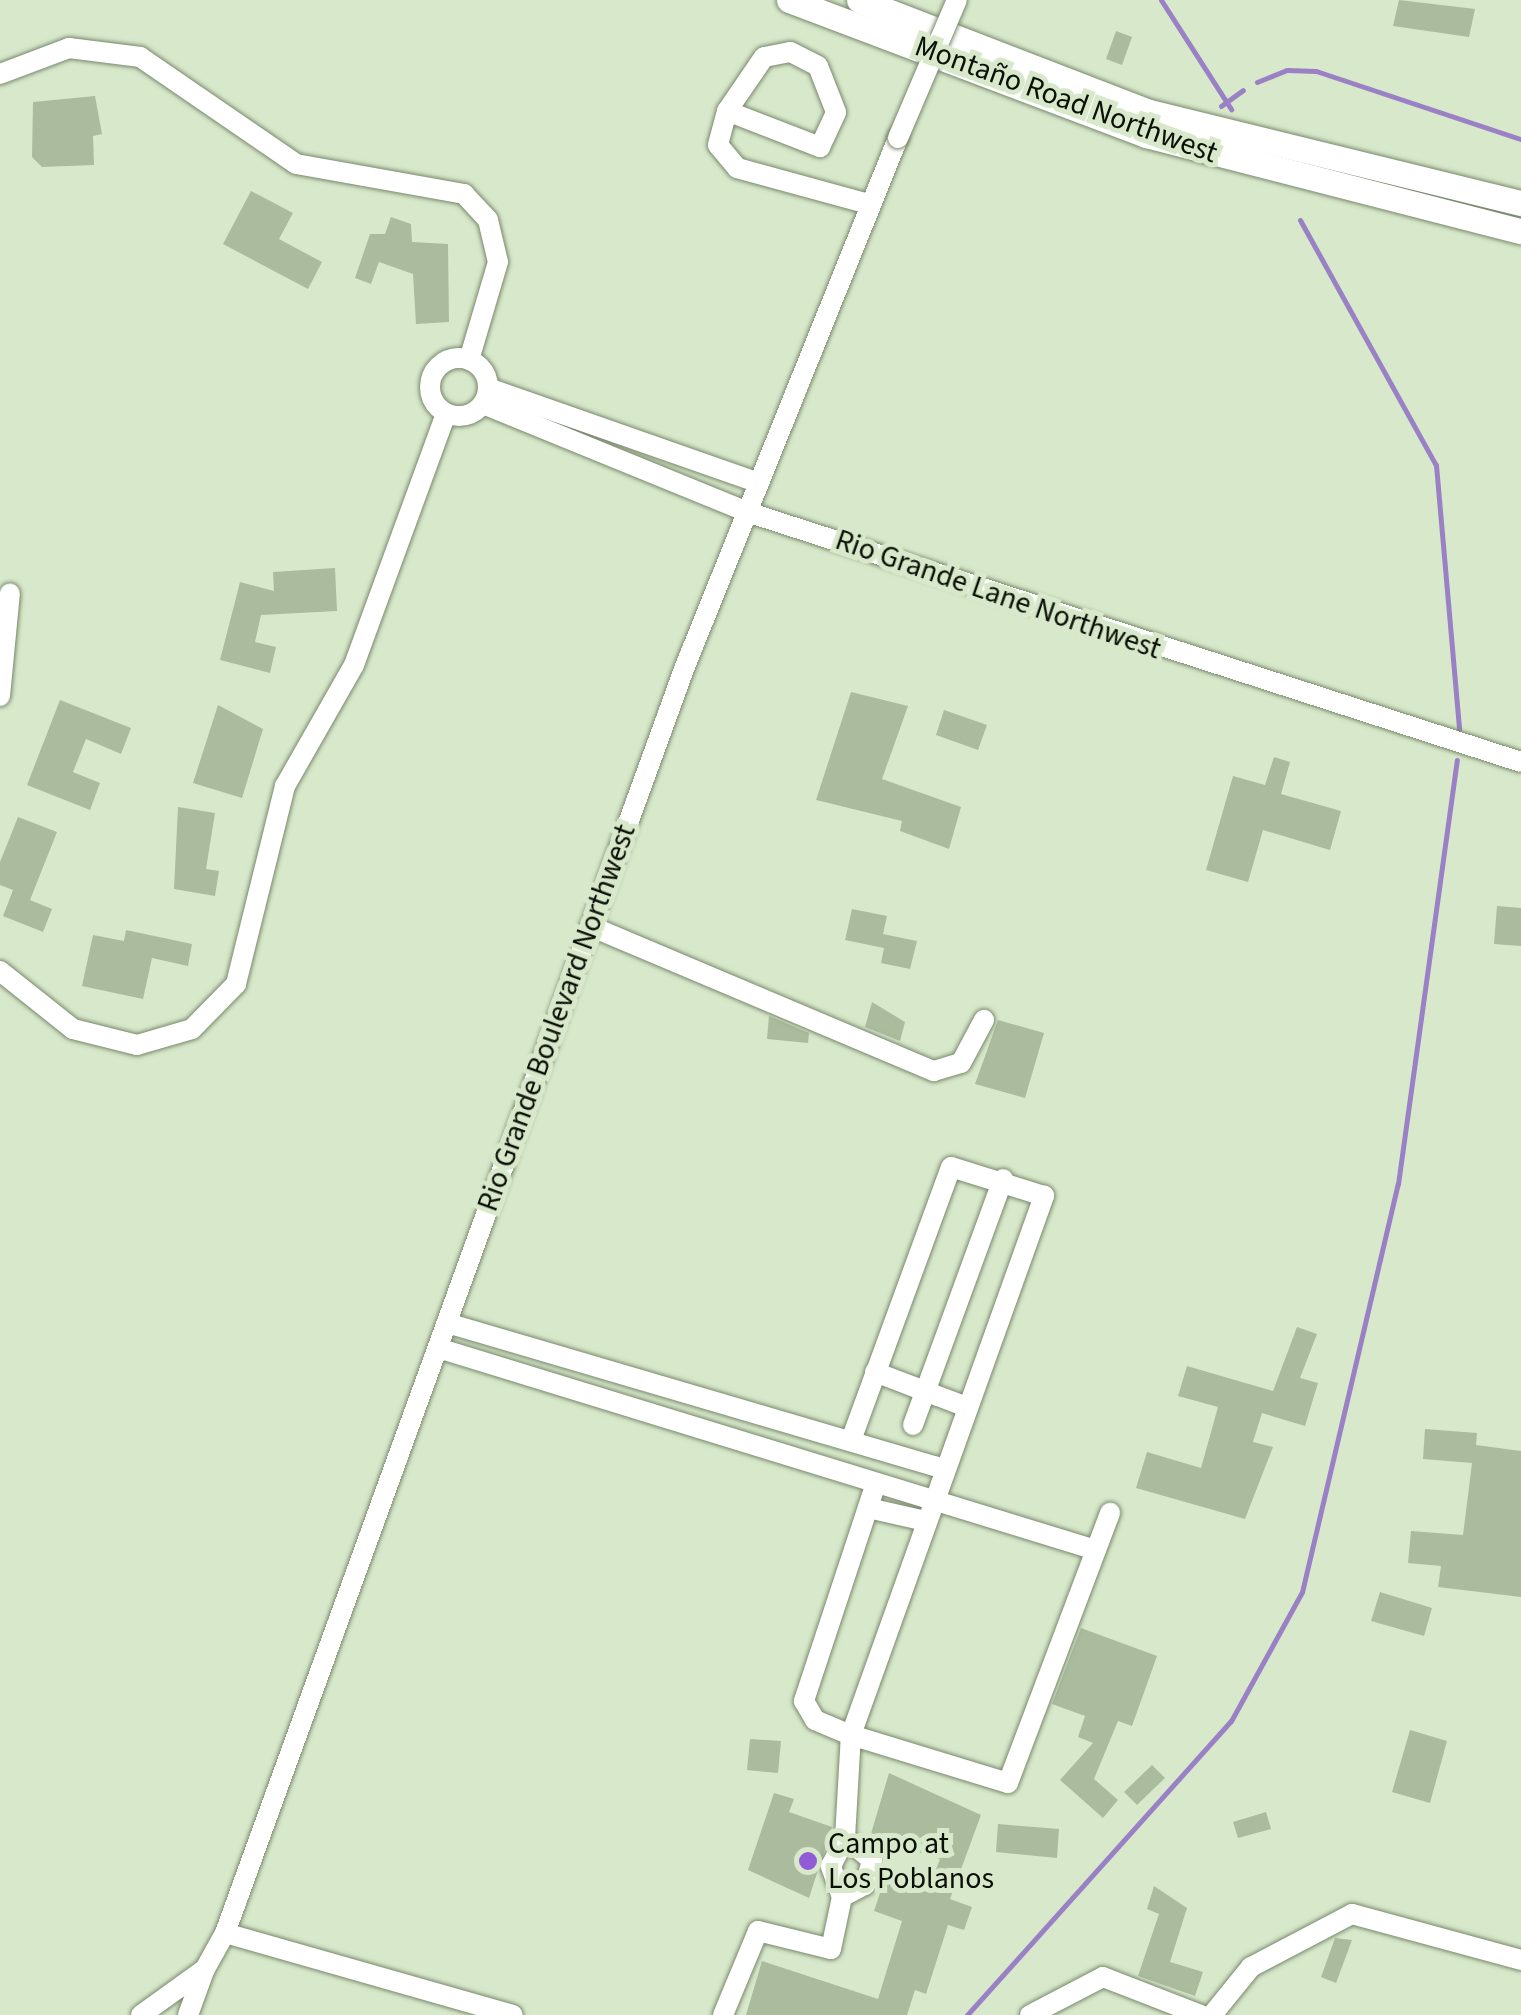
<!DOCTYPE html>
<meta charset="utf-8">
<style>
body{margin:0}
#map{position:relative;width:1521px;height:2015px;overflow:hidden;background:#d8e9cb;font-family:"Source Sans 3",sans-serif}
div>[style]{position:absolute}
[style*='--x']{left:calc(var(--x)*1px);top:calc(var(--y)*1px);width:calc(var(--w)*1px);rotate:calc(var(--a)*1deg)}
.stream>*{height:5px;margin:-2.5px;padding:0 2.5px;transform-origin:2.5px;border-radius:2.5px;background:#9a80c4}
.building>*{inset:0;background:#abbb9e}
.roads{filter:drop-shadow(0 0 2px #79886c) drop-shadow(0 0 2px #79886c)}
.minor>*{height:20px;margin:-10px;padding:0 10px;transform-origin:10px;border-radius:10px;background:#fff}
.minor>.ring{margin:-10px;padding:0;box-sizing:content-box;background:none;border:20px solid #fff;border-radius:50%}
.major>*{height:25px;margin:-12.5px;padding:0 12.5px;transform-origin:12.5px;border-radius:12.5px;background:#fff}
.bridges{filter:drop-shadow(0 0 2px #79886c) drop-shadow(0 0 2px #79886c)}
.minor-bridge>*{height:20px;margin:-10px;padding:0 10px;transform-origin:10px;border-radius:10px;background:#fff}
.dots>*{width:28px;height:28px;translate:-50% -50%;box-sizing:border-box;border:5px solid #d8e9cb;border-radius:50%}
span{translate:-50% -50%;white-space:nowrap;text-align:center;line-height:1.15;-webkit-text-stroke:10px #d8e9cb;paint-order:stroke}
.street-label{font-size:30px;color:#0b1006}
.poi-label{font-size:30px;color:#0b1006}
.left{translate:0 -50%;text-align:left}
</style>
<div id="map">
<div class="stream">
<i style="--x:1161;--y:0;--w:130;--a:57.3"></i>
<i style="--x:1257;--y:82;--w:32;--a:-22"></i>
<i style="--x:1287;--y:70;--w:29;--a:2"></i>
<i style="--x:1316;--y:71;--w:216;--a:18.4"></i>
<i style="--x:1221;--y:106;--w:27;--a:-36"></i>
<i style="--x:1300;--y:220;--w:280;--a:61"></i>
<i style="--x:1436;--y:465;--w:265;--a:85"></i>
<i style="--x:967;--y:2015;--w:395;--a:-48.1"></i>
<i style="--x:1231;--y:1721;--w:147;--a:-61.2"></i>
<i style="--x:1302;--y:1592;--w:419;--a:-76.8"></i>
<i style="--x:1398;--y:1184;--w:428;--a:-82.1"></i>
</div>
<div class="building">
<i style="clip-path:polygon(1399px 0,1475px 9px,1469px 37px,1393px 26px)"></i>
<i style="clip-path:polygon(1116px 31px,1132px 37px,1122px 65px,1106px 59px)"></i>
<i style="clip-path:polygon(95px 96px,102px 134px,93px 136px,94px 165px,42px 167px,32px 157px,33px 102px)"></i>
<i style="clip-path:polygon(251px 191px,293px 213px,279px 239px,322px 262px,308px 289px,223px 244px)"></i>
<i style="clip-path:polygon(391px 217px,411px 224px,412px 242px,448px 244px,449px 322px,416px 324px,413px 274px,379px 262px,371px 284px,355px 278px,370px 234px,385px 234px)"></i>
<i style="clip-path:polygon(335px 568px,337px 611px,261px 615px,255px 642px,276px 647px,270px 673px,220px 660px,240px 582px,274px 591px,273px 572px)"></i>
<i style="clip-path:polygon(851px 692px,908px 706px,882px 779px,961px 807px,949px 849px,900px 831px,902px 821px,816px 800px)"></i>
<i style="clip-path:polygon(60px 700px,131px 728px,121px 754px,86px 739px,73px 772px,100px 783px,90px 810px,27px 785px)"></i>
<i style="clip-path:polygon(218px 705px,263px 729px,242px 798px,193px 783px)"></i>
<i style="clip-path:polygon(944px 710px,987px 725px,978px 750px,936px 735px)"></i>
<i style="clip-path:polygon(1274px 757px,1290px 762px,1281px 794px,1341px 811px,1330px 850px,1263px 830px,1248px 882px,1206px 870px,1233px 776px,1265px 785px)"></i>
<i style="clip-path:polygon(178px 807px,215px 813px,206px 869px,219px 871px,215px 896px,174px 889px)"></i>
<i style="clip-path:polygon(18px 817px,57px 832px,30px 900px,52px 909px,43px 932px,3px 916px,13px 890px,0 885px,0 862px)"></i>
<i style="clip-path:polygon(1497px 906px,1521px 908px,1521px 946px,1494px 944px)"></i>
<i style="clip-path:polygon(852px 909px,887px 916px,883px 934px,917px 941px,910px 969px,881px 963px,884px 948px,845px 940px)"></i>
<i style="clip-path:polygon(126px 930px,192px 944px,188px 966px,152px 958px,143px 999px,82px 986px,93px 935px,124px 941px)"></i>
<i style="clip-path:polygon(872px 1002px,905px 1022px,900px 1041px,865px 1027px)"></i>
<i style="clip-path:polygon(769px 1016px,809px 1033px,808px 1043px,767px 1039px)"></i>
<i style="clip-path:polygon(998px 1020px,1044px 1033px,1025px 1098px,975px 1084px)"></i>
<i style="clip-path:polygon(1297px 1327px,1317px 1334px,1300px 1378px,1318px 1383px,1305px 1426px,1262px 1413px,1253px 1442px,1273px 1447px,1245px 1519px,1136px 1488px,1147px 1452px,1201px 1468px,1218px 1407px,1178px 1396px,1187px 1366px,1273px 1391px)"></i>
<i style="clip-path:polygon(1425px 1429px,1477px 1433px,1476px 1445px,1521px 1451px,1521px 1597px,1438px 1587px,1441px 1566px,1408px 1563px,1411px 1531px,1463px 1535px,1472px 1463px,1423px 1459px)"></i>
<i style="clip-path:polygon(1380px 1592px,1432px 1608px,1424px 1636px,1371px 1621px)"></i>
<i style="clip-path:polygon(1081px 1628px,1157px 1656px,1132px 1726px,1118px 1721px,1094px 1779px,1118px 1800px,1103px 1818px,1060px 1780px,1093px 1743px,1078px 1737px,1085px 1716px,1052px 1704px)"></i>
<i style="clip-path:polygon(1410px 1730px,1447px 1741px,1430px 1803px,1392px 1792px)"></i>
<i style="clip-path:polygon(750px 1739px,781px 1741px,778px 1773px,747px 1770px)"></i>
<i style="clip-path:polygon(1152px 1765px,1165px 1778px,1137px 1805px,1124px 1792px)"></i>
<i style="clip-path:polygon(889px 1773px,981px 1815px,950px 1899px,972px 1907px,964px 1930px,948px 1925px,926px 1994px,915px 1990px,907px 2015px,746px 2015px,762px 1961px,878px 1999px,902px 1921px,874px 1911px,885px 1878px,927px 1892px,940px 1859px,870px 1837px)"></i>
<i style="clip-path:polygon(774px 1793px,794px 1799px,789px 1812px,832px 1827px,809px 1898px,748px 1870px)"></i>
<i style="clip-path:polygon(1266px 1812px,1271px 1829px,1238px 1838px,1233px 1822px)"></i>
<i style="clip-path:polygon(998px 1824px,1059px 1829px,1057px 1858px,996px 1852px)"></i>
<i style="clip-path:polygon(1154px 1886px,1187px 1908px,1170px 1962px,1203px 1972px,1195px 1996px,1138px 1976px,1159px 1914px,1147px 1909px)"></i>
<i style="clip-path:polygon(1335px 1938px,1352px 1940px,1336px 1983px,1321px 1977px)"></i>
</div>
<div class="roads">
<div class="minor">
<i style="--x:0;--y:74;--w:74;--a:-20.6"></i>
<i style="--x:69;--y:48;--w:72;--a:7.2"></i>
<i style="--x:140;--y:57;--w:189;--a:34.4"></i>
<i style="--x:296;--y:164;--w:171;--a:10.1"></i>
<i style="--x:464;--y:194;--w:35;--a:47"></i>
<i style="--x:488;--y:220;--w:43;--a:76.6"></i>
<i style="--x:498;--y:262;--w:102;--a:106.5"></i>
<i style="--x:727;--y:111;--w:100;--a:21.2"></i>
<i style="--x:820;--y:147;--w:38;--a:-65"></i>
<i style="--x:836;--y:112;--w:49;--a:-111.4"></i>
<i style="--x:818;--y:66;--w:31;--a:-153"></i>
<i style="--x:790;--y:52;--w:26;--a:169"></i>
<i style="--x:764;--y:57;--w:65;--a:124.4"></i>
<i style="--x:727;--y:111;--w:35;--a:105"></i>
<i style="--x:718;--y:145;--w:30;--a:50"></i>
<i style="--x:737;--y:168;--w:137;--a:15.3"></i>
<i class="ring" style="left:430px;top:358px;width:38px;height:38px"></i>
<i style="--x:488;--y:388;--w:287;--a:19.3"></i>
<i style="--x:483;--y:404;--w:285;--a:22.2"></i>
<i style="--x:747;--y:512;--w:813;--a:17.9"></i>
<i style="--x:0;--y:696;--w:103;--a:-84.5"></i>
<i style="--x:590;--y:926;--w:373;--a:22.9"></i>
<i style="--x:934;--y:1071;--w:28;--a:-17"></i>
<i style="--x:961;--y:1063;--w:49;--a:-61.9"></i>
<i style="--x:0;--y:971;--w:93;--a:38.5"></i>
<i style="--x:73;--y:1029;--w:66;--a:14"></i>
<i style="--x:137;--y:1045;--w:57;--a:-16.2"></i>
<i style="--x:192;--y:1029;--w:63;--a:-45.6"></i>
<i style="--x:236;--y:984;--w:204;--a:-76.1"></i>
<i style="--x:285;--y:786;--w:139;--a:-60.3"></i>
<i style="--x:354;--y:665;--w:267;--a:-69.9"></i>
<i style="--x:447;--y:1323;--w:515;--a:16.36"></i>
<i style="--x:438;--y:1348;--w:688;--a:17.07"></i>
<i style="--x:875;--y:1372;--w:95;--a:20.9"></i>
<i style="--x:913;--y:1425;--w:262;--a:-69.9"></i>
<i style="--x:876;--y:1483;--w:230;--a:108.3"></i>
<i style="--x:804;--y:1701;--w:22;--a:60"></i>
<i style="--x:815;--y:1720;--w:39;--a:23"></i>
<i style="--x:851;--y:1735;--w:164;--a:17"></i>
<i style="--x:1008;--y:1783;--w:289;--a:-69.3"></i>
<i style="--x:868;--y:1508;--w:58;--a:12.8"></i>
<i style="--x:842;--y:1897;--w:26;--a:-28"></i>
<i style="--x:865;--y:1885;--w:26;--a:-74"></i>
<i style="--x:872;--y:1860;--w:35;--a:-141"></i>
<i style="--x:225;--y:1933;--w:299;--a:15.9"></i>
<i style="--x:141;--y:2015;--w:79;--a:-35.7"></i>
<i style="--x:205;--y:1969;--w:41;--a:-60.9"></i>
<i style="--x:225;--y:1933;--w:1345;--a:-70.04"></i>
<i style="--x:684;--y:669;--w:573;--a:-68.05"></i>
<i style="--x:188;--y:2015;--w:47;--a:-70"></i>
<i style="--x:723;--y:2015;--w:91;--a:-67.4"></i>
<i style="--x:758;--y:1931;--w:75;--a:13.9"></i>
<i style="--x:831;--y:1949;--w:53;--a:-78.1"></i>
<i style="--x:842;--y:1897;--w:33;--a:-110"></i>
<i style="--x:831;--y:1866;--w:31;--a:-63"></i>
<i style="--x:845;--y:1838;--w:103;--a:-86.7"></i>
<i style="--x:851;--y:1735;--w:573;--a:-70.3"></i>
<i style="--x:1044;--y:1196;--w:97;--a:-162.7"></i>
<i style="--x:951;--y:1167;--w:291;--a:110.1"></i>
<i style="--x:1030;--y:2015;--w:82;--a:-27.5"></i>
<i style="--x:1103;--y:1977;--w:105;--a:21.2"></i>
<i style="--x:1212;--y:2015;--w:62;--a:-50.9"></i>
<i style="--x:1251;--y:1967;--w:114;--a:-27.7"></i>
<i style="--x:1352;--y:1914;--w:175;--a:15.2"></i>
</div>
<div class="major">
<i style="--x:789;--y:0;--w:382;--a:20.7"></i>
<i style="--x:1146;--y:135;--w:387;--a:14.4"></i>
<i style="--x:859;--y:0;--w:312;--a:21.1"></i>
<i style="--x:1150;--y:112;--w:382;--a:13.8"></i>
</div>
</div>
<div class="bridges">
<div class="minor-bridge">
<i style="--x:898;--y:138;--w:150;--a:-66.9"></i>
</div>
</div>
<div class="dots">
<i style="left:808px;top:1861px;background:#905bd4"></i>
</div>
<div class="street-label">
<span style="left:1066px;top:100px;rotate:20deg">Montaño Road Northwest</span>
<span style="left:998px;top:595px;rotate:19deg">Rio Grande Lane Northwest</span>
<span style="left:557px;top:1018px;rotate:-70deg">Rio Grande Boulevard Northwest</span>
</div>
<div class="poi-label">
<span class="left" style="left:828px;top:1861px">Campo at<br>Los Poblanos</span>
</div>
</div>
